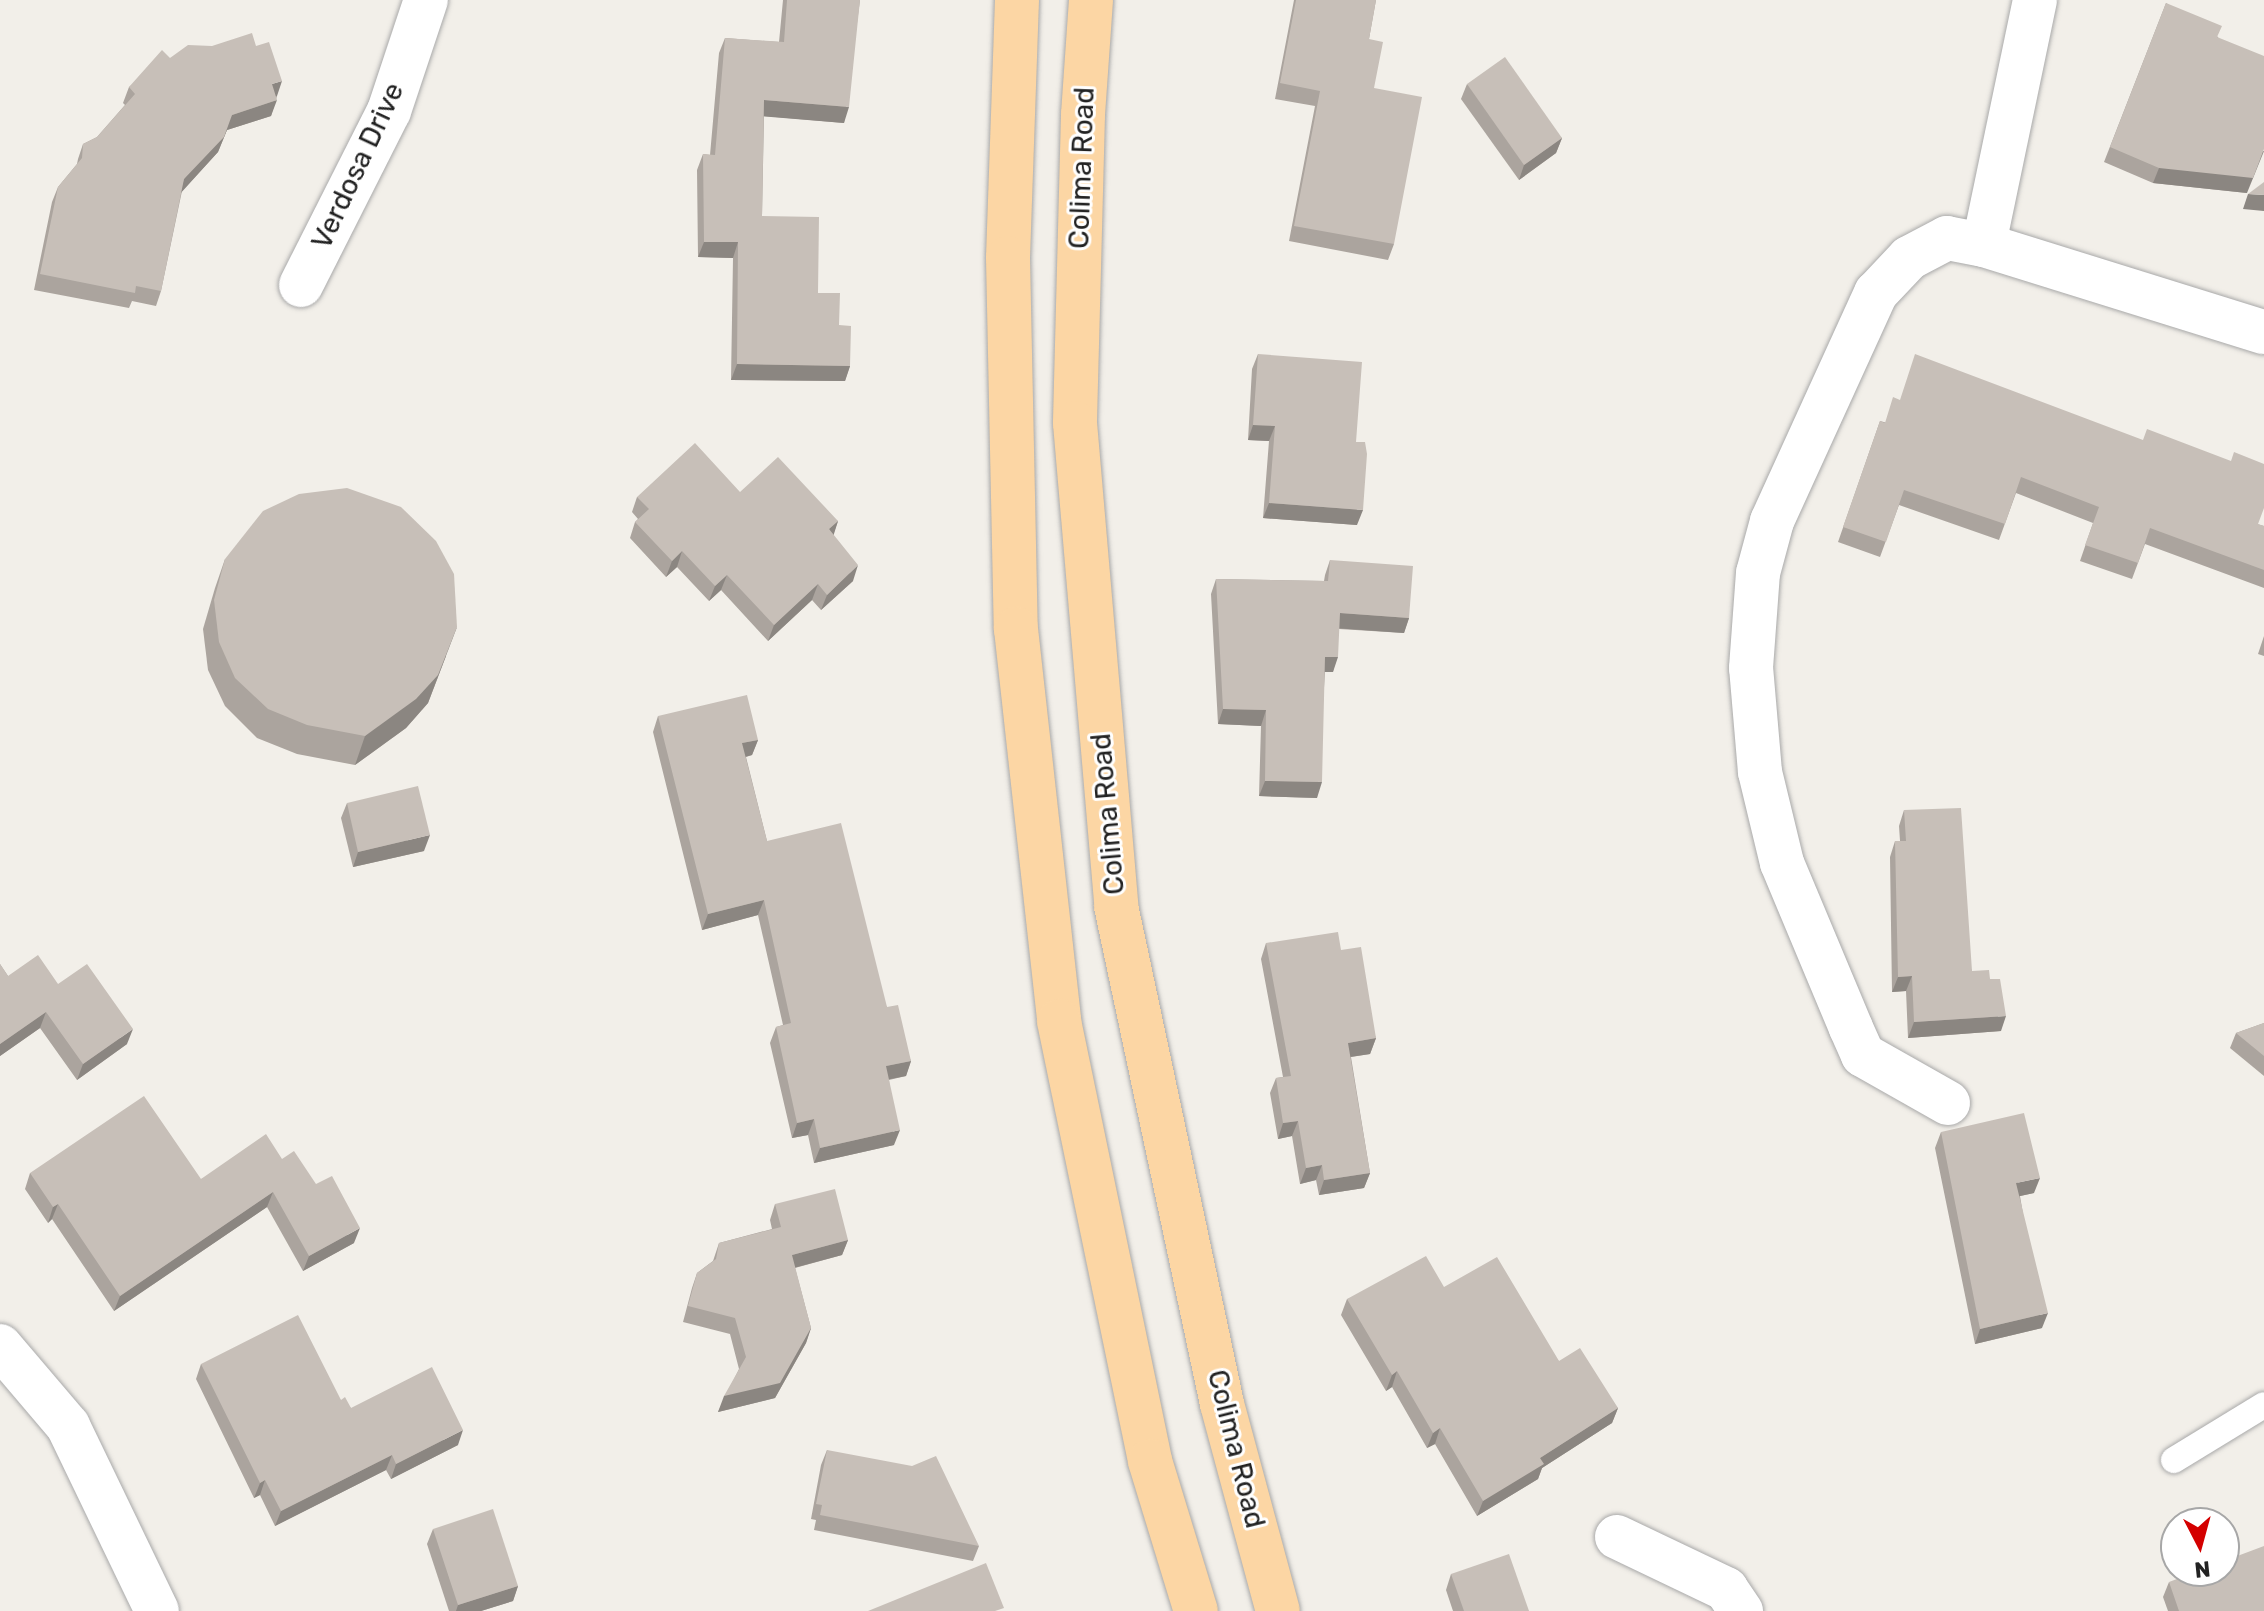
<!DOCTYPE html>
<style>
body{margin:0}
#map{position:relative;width:2264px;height:1611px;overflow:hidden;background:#f2efe9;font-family:Rubik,sans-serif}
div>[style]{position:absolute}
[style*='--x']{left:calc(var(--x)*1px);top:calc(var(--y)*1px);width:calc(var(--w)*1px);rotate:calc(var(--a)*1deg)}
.roads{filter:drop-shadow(0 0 2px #a9a9a9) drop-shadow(0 0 2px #a9a9a9)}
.service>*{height:26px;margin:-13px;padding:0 13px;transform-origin:13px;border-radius:13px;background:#fff}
.minor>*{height:44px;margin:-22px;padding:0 22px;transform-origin:22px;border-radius:22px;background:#fff}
.tertiary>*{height:44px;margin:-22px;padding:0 22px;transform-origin:22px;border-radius:22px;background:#fff}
.primary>*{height:44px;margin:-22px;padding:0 22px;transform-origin:22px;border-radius:22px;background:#fcd6a4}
.wall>*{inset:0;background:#aba49e}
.shaded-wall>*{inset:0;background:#8b8681}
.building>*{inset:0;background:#c7bfb8}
span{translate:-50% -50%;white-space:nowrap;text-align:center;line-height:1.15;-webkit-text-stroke:6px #fff;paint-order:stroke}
.street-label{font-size:28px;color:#222}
.north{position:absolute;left:2160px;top:1507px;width:80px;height:80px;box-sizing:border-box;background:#fff;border:2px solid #a7a7a7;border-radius:50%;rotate:174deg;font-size:22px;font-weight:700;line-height:32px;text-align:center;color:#222}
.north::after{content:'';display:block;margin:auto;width:28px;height:36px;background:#d40000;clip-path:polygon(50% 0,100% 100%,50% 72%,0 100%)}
</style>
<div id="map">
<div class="roads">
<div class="service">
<i style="--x:2174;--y:1460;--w:105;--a:-31.4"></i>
</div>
<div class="minor">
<i style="--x:2035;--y:0;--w:250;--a:101.8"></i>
<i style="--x:1984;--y:245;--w:293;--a:17.3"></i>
<i style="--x:301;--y:285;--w:195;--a:-63.2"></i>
<i style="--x:389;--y:111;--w:117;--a:-71.6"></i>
<i style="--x:1948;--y:1103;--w:98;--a:-150.5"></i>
<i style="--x:1863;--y:1055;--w:30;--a:-114"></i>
<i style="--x:1851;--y:1028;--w:179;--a:-112.7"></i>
<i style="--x:1782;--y:863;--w:94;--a:-103.6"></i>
<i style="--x:1760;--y:772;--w:104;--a:-94.9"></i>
<i style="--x:1751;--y:668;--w:95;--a:-85.8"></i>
<i style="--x:1758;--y:573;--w:54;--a:-74.9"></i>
<i style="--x:1772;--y:521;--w:251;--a:-65.5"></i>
<i style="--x:1876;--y:293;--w:48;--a:-46.7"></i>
<i style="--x:1909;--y:258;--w:43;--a:-27.8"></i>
<i style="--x:1947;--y:238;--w:38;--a:11"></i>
<i style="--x:1617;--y:1537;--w:121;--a:25.5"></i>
<i style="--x:1726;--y:1589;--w:27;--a:56"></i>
</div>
<div class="tertiary">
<i style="--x:0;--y:1346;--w:105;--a:49.6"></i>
<i style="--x:68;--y:1426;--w:205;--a:64.3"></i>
</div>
<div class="primary">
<i style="--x:1017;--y:0;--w:258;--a:92"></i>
<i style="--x:1008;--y:258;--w:371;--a:88.8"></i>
<i style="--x:1016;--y:629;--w:394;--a:83.7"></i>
<i style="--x:1059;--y:1021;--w:449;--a:78.3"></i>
<i style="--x:1150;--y:1461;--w:157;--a:73"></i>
<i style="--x:1091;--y:0;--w:115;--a:94"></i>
<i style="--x:1083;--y:115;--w:308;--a:91.5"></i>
<i style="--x:1075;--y:423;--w:485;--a:85.1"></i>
<i style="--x:1116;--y:906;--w:509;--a:77.98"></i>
<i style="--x:1222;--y:1404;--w:214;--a:74.9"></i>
</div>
</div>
<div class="wall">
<i style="clip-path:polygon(783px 0,860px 0,844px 123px,764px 116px,762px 216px,818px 293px,839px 325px,850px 366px,845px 381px,731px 380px,733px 258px,698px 257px,697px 170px,703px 154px,710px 155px,719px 53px,725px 38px,779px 42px)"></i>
<i style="clip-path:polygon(1294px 0,1376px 0,1369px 39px,1374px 88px,1394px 244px,1388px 260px,1289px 241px,1315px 106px,1275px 99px)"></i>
<i style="clip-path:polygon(2166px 3px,2218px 37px,2247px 193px,2153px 183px,2104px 162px)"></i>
<i style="clip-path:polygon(256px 46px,277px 96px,271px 116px,227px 130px,218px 152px,182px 191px,161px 291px,156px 306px,132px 301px,129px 308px,34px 290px,52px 202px,58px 187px,77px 164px,78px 159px,83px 144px,97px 137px,125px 105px,123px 103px,129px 87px,170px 58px)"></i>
<i style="clip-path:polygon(1467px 84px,1562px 138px,1556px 153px,1519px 180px,1461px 99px)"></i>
<i style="clip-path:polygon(1258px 354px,1356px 442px,1357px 525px,1263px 518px,1269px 441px,1248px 440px,1252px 369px)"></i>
<i style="clip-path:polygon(1880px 421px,2264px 526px,2264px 588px,2145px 544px,2132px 579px,2080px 561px,2093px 523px,2016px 493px,1999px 540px,1899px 505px,1880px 557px,1838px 542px)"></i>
<i style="clip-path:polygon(740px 492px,838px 521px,833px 535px,853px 581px,821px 610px,812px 600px,768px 641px,721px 590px,709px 601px,677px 567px,666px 577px,630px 538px,635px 522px,638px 519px,632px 512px,637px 497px)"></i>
<i style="clip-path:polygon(225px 559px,446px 656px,428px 703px,406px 728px,355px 765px,297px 754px,257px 738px,225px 706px,208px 670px,203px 629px,215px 588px)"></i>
<i style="clip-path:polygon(1330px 560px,1409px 618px,1404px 633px,1339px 629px,1333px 672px,1325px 672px,1317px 798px,1259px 796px,1261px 726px,1218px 724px,1211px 594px,1216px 579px,1324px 581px,1325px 575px)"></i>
<i style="clip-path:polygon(2264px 636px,2264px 656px,2258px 654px)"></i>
<i style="clip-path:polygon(658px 716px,758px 740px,752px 755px,746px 757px,767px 841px,887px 1007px,911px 1061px,906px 1076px,889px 1080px,894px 1145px,814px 1163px,808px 1135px,792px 1138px,770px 1043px,776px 1027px,783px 1025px,758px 915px,702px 930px,653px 732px)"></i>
<i style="clip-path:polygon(347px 803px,424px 851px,353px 867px,341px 818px)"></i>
<i style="clip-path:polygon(1904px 810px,1972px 971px,1990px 979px,2001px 1031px,1908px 1038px,1906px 991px,1892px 992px,1890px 857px,1895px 841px,1900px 841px,1899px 826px)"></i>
<i style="clip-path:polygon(1266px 943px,1341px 950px,1376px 1038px,1370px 1054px,1351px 1057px,1370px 1173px,1364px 1188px,1319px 1195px,1316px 1180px,1300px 1184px,1292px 1136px,1278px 1139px,1270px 1093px,1276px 1078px,1283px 1077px,1261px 959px)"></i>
<i style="clip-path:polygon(0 964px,8px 976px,58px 984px,127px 1044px,77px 1080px,40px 1028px,0 1056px)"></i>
<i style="clip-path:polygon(2264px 1023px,2264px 1076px,2230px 1048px,2236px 1033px)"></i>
<i style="clip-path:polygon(1941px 1132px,2034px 1193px,2020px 1196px,2042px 1328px,1975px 1344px,1935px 1148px)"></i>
<i style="clip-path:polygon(282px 1159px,354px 1243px,303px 1271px,267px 1207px,114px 1311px,52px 1219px,48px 1223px,25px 1189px,30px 1173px,201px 1179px)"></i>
<i style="clip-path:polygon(775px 1204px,848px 1240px,842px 1255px,795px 1268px,811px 1328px,806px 1343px,775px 1398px,718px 1412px,739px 1369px,730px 1334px,683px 1322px,692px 1288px,697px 1273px,713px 1261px,719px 1243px,772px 1229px,770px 1220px)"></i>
<i style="clip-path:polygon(1444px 1287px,1559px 1361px,1618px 1408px,1612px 1423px,1542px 1468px,1538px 1479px,1477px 1516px,1435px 1444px,1427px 1448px,1392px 1387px,1386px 1391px,1341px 1315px,1347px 1299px)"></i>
<i style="clip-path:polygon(201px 1364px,341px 1400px,351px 1408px,458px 1445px,391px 1479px,386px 1470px,275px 1526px,260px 1495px,254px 1498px,196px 1379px)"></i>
<i style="clip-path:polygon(827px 1450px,979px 1546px,973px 1561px,814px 1530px,816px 1520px,811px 1519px,821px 1465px)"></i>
<i style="clip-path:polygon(433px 1529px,518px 1586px,513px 1601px,481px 1611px,449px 1611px,427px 1544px)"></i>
<i style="clip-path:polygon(1451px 1574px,1529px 1611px,1453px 1611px,1446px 1590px)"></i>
<i style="clip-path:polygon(2169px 1582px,2264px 1611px,2168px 1611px,2163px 1597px)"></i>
</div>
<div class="shaded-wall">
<i style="clip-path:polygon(282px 81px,277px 96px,266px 100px,272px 84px)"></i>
<i style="clip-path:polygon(277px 100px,271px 116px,227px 130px,218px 152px,179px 195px,184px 179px,232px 115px)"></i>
<i style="clip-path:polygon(764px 100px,849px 107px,844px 123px,758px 116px)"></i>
<i style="clip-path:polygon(1562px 138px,1556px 153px,1519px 180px,1524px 165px)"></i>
<i style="clip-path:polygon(2264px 151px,2247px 193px,2153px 183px,2159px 168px)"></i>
<i style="clip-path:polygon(2248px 194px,2264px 195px,2264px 211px,2243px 209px)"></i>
<i style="clip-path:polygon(704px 242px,738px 242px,733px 258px,698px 257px)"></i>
<i style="clip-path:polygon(737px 364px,850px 366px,845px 381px,731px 380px)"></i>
<i style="clip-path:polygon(1253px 425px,1275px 426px,1269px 441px,1248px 440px)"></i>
<i style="clip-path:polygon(1269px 503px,1363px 510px,1357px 525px,1263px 518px)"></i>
<i style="clip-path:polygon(838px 521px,833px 537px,829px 529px)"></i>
<i style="clip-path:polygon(682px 551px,677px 567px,666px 577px,672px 561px)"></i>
<i style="clip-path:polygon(858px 565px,853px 581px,821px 610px,827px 595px)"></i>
<i style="clip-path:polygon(727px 575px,721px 590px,709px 601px,715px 586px)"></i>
<i style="clip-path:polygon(818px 584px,812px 600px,768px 641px,774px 625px)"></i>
<i style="clip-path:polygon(1340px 613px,1409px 618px,1404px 633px,1334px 628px)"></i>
<i style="clip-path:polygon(457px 627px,428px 703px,406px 728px,355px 765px,365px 736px)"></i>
<i style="clip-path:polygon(1325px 657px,1338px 657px,1333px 672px,1320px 672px)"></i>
<i style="clip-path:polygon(1223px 709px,1266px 710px,1261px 726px,1218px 724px)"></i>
<i style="clip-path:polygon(758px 740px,752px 755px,737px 759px,742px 743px)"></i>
<i style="clip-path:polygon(1265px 781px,1322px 782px,1317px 798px,1259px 796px)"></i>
<i style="clip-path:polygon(430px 835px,424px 851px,353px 867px,358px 852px)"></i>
<i style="clip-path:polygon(764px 900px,758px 915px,702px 930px,708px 914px)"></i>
<i style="clip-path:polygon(1912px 976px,1906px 991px,1892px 992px,1898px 977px)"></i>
<i style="clip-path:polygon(46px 1012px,40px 1028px,0 1056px,0 1044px)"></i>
<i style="clip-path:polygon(2006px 1016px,2001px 1031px,1908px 1038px,1914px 1022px)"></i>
<i style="clip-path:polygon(133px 1029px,127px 1044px,77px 1080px,83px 1064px)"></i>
<i style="clip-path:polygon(1376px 1038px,1370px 1054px,1343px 1058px,1348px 1043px)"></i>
<i style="clip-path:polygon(911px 1061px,906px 1076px,880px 1081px,886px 1066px)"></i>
<i style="clip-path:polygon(814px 1119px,808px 1135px,792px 1138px,797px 1123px)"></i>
<i style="clip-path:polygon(1298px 1121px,1292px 1136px,1278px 1139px,1283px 1123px)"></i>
<i style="clip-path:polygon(900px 1130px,894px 1145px,814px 1163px,820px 1148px)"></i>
<i style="clip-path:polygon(1322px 1165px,1316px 1180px,1300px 1184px,1306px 1168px)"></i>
<i style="clip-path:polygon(1370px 1173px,1364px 1188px,1319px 1195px,1324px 1180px)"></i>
<i style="clip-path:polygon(2040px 1178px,2034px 1193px,2011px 1198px,2016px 1183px)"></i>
<i style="clip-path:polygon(273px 1192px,267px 1207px,114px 1311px,120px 1296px)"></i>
<i style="clip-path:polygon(58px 1204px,52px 1219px,48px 1223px,53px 1207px)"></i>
<i style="clip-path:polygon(360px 1228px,354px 1243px,303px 1271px,309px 1256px)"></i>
<i style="clip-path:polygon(848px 1240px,842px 1255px,786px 1270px,792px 1255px)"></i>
<i style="clip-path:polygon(2048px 1313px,2042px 1328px,1975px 1344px,1980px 1329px)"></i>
<i style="clip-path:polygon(811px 1328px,806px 1343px,775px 1398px,718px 1412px,724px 1396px)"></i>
<i style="clip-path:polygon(1397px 1371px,1392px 1387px,1386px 1391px,1392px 1375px)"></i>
<i style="clip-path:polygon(1618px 1408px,1612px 1423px,1542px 1468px,1538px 1479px,1477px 1516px,1483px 1501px,1540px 1458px)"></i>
<i style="clip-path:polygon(1440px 1428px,1435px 1444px,1427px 1448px,1433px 1433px)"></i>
<i style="clip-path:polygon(463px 1430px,458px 1445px,391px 1479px,396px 1464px)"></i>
<i style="clip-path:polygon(392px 1455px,386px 1470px,275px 1526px,281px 1511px)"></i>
<i style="clip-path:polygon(265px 1480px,260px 1495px,254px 1498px,260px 1483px)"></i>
<i style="clip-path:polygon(518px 1586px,513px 1601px,481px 1611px,456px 1611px,458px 1605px)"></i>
</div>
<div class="building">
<i style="clip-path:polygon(787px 0,860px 0,849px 107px,764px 100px,762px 216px,819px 217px,818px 293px,840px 293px,839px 325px,851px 326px,850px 366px,737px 364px,738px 242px,704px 242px,703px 154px,715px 155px,725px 38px,784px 42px)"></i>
<i style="clip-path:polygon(1296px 0,1376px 0,1369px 39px,1383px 42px,1374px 88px,1422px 97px,1394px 244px,1294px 226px,1320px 91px,1280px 83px)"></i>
<i style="clip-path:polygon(2166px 3px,2222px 26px,2217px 37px,2264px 56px,2264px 149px,2253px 178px,2159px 168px,2110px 147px)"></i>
<i style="clip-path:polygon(252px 33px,256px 46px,269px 42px,282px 81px,272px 84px,277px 100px,232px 115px,224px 137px,184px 179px,161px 291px,136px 286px,135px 293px,40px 274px,58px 187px,82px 158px,83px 144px,97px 137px,135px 94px,129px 87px,162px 50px,170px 58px,188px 45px,212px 46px)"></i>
<i style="clip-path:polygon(1505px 57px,1562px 138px,1524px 165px,1467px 84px)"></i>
<i style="clip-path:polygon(2264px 182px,2264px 195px,2248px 194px)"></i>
<i style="clip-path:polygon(1258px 354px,1362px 362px,1356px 442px,1365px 442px,1367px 454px,1363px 510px,1269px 503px,1275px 426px,1253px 425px)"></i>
<i style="clip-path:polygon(1915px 354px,2143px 440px,2147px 429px,2231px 461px,2234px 452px,2264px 464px,2264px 508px,2258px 524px,2264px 526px,2264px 570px,2150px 528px,2138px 563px,2085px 545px,2099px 507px,2021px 477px,2005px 524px,1904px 490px,1886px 542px,1843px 527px,1880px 421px,1885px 423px,1893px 397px,1900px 400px)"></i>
<i style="clip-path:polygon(695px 443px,740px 492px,778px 457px,838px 521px,829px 529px,858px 565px,827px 595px,818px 584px,774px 625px,727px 575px,715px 586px,682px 551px,672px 561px,635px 522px,649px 509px,637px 497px)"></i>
<i style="clip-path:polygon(347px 488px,401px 507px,436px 541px,454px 574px,457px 627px,438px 675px,416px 699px,365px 736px,307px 725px,268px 709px,235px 678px,219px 642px,214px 600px,225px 559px,263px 511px,299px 494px)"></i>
<i style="clip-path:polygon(1330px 560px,1413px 566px,1409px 618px,1340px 613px,1338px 657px,1325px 657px,1322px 782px,1265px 781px,1266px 710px,1223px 709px,1216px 579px,1328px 581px)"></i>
<i style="clip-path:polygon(747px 695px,758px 740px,742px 743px,767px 841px,841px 823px,887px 1007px,898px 1005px,911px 1061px,886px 1066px,900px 1130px,820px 1148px,814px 1119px,797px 1123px,776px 1027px,791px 1023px,764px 900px,708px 914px,658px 716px)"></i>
<i style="clip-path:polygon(418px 786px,430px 835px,358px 852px,347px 803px)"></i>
<i style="clip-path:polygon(1961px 808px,1972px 971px,1989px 970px,1990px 979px,2000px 979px,2006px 1016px,1914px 1022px,1912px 976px,1898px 977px,1895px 841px,1906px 841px,1904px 810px)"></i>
<i style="clip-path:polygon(1338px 932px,1341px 950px,1361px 947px,1376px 1038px,1348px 1043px,1370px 1173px,1324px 1180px,1322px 1165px,1306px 1168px,1298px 1121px,1283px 1123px,1276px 1078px,1291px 1076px,1266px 943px)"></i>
<i style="clip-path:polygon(38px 955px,58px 984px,87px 964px,133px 1029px,83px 1064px,46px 1012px,0 1044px,0 964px,8px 976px)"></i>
<i style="clip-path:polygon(2264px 1023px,2264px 1056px,2236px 1033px)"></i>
<i style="clip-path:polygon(144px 1096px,201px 1179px,266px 1134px,282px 1159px,294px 1151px,316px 1184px,332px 1176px,360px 1228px,309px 1256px,273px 1192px,120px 1296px,58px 1204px,53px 1207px,30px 1173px)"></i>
<i style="clip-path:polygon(2024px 1113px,2040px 1178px,2016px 1183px,2048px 1313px,1980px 1329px,1941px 1132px)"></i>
<i style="clip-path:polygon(835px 1189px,848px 1240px,792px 1255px,811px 1328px,780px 1383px,724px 1396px,746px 1357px,735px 1318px,688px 1306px,697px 1273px,716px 1259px,719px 1243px,781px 1227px,775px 1204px)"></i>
<i style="clip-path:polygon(1426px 1256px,1444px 1287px,1497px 1257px,1559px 1361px,1580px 1348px,1618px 1408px,1540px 1458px,1544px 1464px,1483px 1501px,1440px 1428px,1433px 1433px,1397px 1371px,1392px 1375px,1347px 1299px)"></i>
<i style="clip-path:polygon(298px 1315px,341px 1400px,345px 1397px,351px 1408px,432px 1367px,463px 1430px,396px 1464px,392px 1455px,281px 1511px,265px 1480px,260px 1483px,201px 1364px)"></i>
<i style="clip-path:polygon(827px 1450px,912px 1466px,936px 1456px,979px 1546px,820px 1515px,822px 1505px,816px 1504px)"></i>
<i style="clip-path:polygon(493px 1509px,518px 1586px,458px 1605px,433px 1529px)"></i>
<i style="clip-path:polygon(2264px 1546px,2264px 1611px,2179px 1611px,2169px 1582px,2198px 1571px,2224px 1571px,2224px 1561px)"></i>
<i style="clip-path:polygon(1509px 1554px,1529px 1611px,1464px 1611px,1451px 1574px)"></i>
<i style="clip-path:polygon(986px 1563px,1004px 1608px,995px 1611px,868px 1611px)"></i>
</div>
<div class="street-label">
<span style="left:358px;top:166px;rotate:-65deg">Verdosa Drive</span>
<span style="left:1082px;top:168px;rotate:-88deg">Colima Road</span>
<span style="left:1108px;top:814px;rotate:-95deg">Colima Road</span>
<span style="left:1236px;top:1449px;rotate:76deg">Colima Road</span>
</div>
<div class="north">N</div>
</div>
